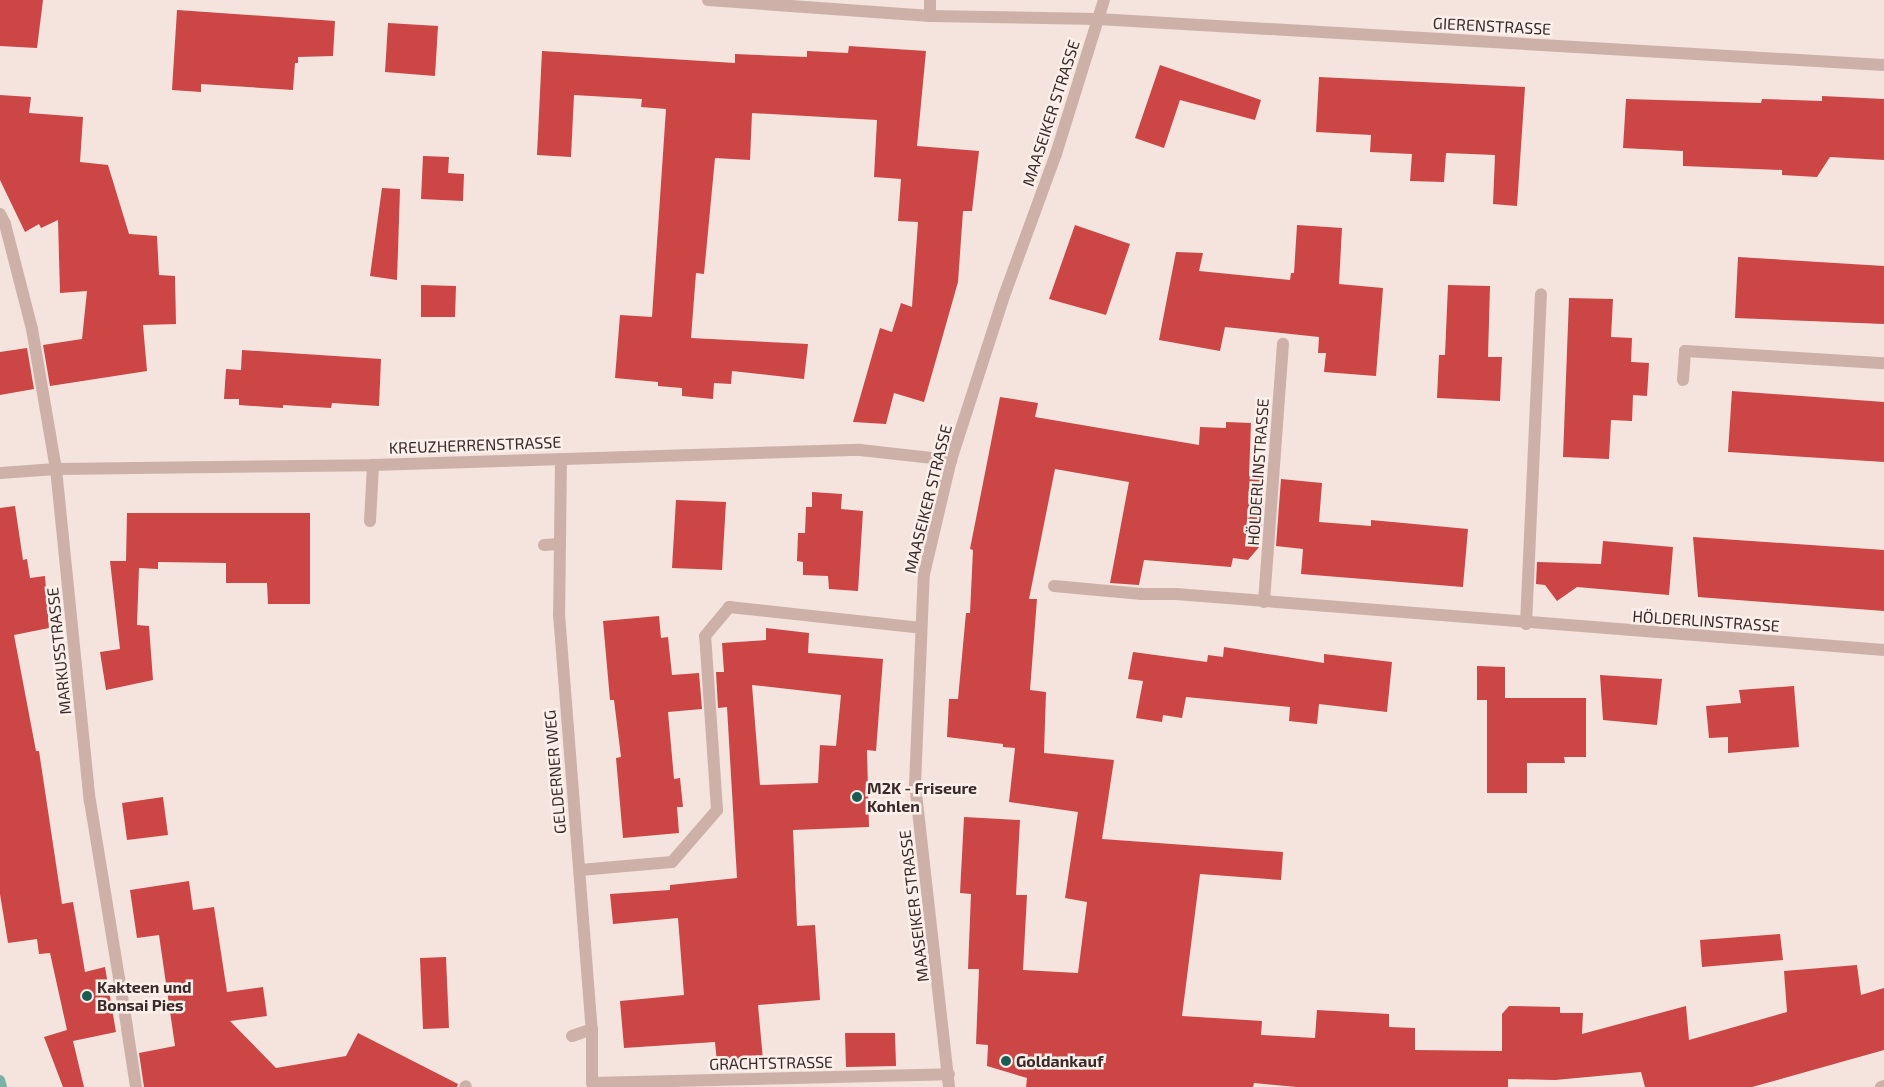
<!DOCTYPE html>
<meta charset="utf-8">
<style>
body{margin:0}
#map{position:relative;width:1884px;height:1087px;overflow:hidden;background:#f4e4dd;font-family:"Exo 2",sans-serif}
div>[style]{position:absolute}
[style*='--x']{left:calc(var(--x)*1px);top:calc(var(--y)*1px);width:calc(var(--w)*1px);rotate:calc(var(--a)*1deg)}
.stream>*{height:10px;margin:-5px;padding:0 5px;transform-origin:5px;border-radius:5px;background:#7bb2a8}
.building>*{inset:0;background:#cb4644}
.service>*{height:12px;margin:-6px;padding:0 6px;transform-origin:6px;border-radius:6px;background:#cdb1a8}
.pedestrian>*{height:12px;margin:-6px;padding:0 6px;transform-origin:6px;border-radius:6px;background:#cdb1a8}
.minor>*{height:12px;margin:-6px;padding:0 6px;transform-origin:6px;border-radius:6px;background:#cdb1a8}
.tertiary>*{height:12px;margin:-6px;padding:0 6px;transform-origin:6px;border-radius:6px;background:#cdb1a8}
.dots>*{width:14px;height:14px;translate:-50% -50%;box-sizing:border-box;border:2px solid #fbefea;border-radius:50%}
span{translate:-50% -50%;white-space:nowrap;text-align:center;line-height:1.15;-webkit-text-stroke:5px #fbefea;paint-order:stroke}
.street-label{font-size:16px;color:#392a29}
.poi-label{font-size:16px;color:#392a29;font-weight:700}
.left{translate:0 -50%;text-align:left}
</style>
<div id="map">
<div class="stream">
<i style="--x:0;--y:1080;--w:7;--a:74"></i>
</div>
<div class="building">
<i style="clip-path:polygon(0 0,43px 0,37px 48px,0 46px)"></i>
<i style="clip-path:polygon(177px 10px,335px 21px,333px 56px,298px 57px,298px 63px,295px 63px,293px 90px,201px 84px,201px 92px,172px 90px)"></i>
<i style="clip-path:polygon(388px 23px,438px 26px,435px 76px,385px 72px)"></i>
<i style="clip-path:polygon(849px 46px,926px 51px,917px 146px,979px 151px,972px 211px,963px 211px,958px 282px,924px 402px,894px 393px,886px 424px,853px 422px,880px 328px,892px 332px,901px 303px,912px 307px,918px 222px,898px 221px,901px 179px,874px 177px,877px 120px,752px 113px,750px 160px,715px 158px,704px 274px,696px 273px,691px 338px,808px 344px,804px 379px,732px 371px,731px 384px,714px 383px,713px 399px,682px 396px,682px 388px,658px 386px,658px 382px,615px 378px,620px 315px,652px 317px,666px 109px,641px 107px,642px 99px,574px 95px,571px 157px,537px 155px,542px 51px,735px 63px,735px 54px,807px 57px,807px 51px,848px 53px)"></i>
<i style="clip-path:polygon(1160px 65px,1261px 100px,1255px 120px,1180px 100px,1164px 148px,1135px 138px)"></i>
<i style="clip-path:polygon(1319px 77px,1525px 87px,1517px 206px,1493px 204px,1495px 155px,1446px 153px,1444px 182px,1410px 181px,1412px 154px,1370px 152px,1371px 135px,1316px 132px)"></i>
<i style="clip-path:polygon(0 95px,31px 97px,29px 113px,83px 117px,80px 162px,108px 165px,129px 234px,157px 236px,159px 275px,175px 276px,176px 324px,143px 325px,147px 371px,50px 386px,43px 345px,82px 339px,87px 291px,60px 293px,58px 220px,41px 228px,39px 224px,25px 232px,0 180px)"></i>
<i style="clip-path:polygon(1822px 96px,1884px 99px,1884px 160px,1830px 157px,1817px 177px,1782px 175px,1782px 170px,1683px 166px,1683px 151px,1623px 148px,1626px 99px,1761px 103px,1762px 99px,1822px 101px)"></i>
<i style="clip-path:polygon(423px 156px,449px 157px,448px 173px,464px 174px,463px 201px,421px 199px)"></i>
<i style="clip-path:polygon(382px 188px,400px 189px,397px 280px,370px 276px)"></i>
<i style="clip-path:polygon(1075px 225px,1130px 244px,1106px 315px,1049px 299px)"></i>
<i style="clip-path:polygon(1297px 225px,1342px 228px,1339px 284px,1383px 288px,1376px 376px,1324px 372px,1326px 353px,1318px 353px,1319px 337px,1225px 327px,1220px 351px,1159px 340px,1176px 252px,1203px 253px,1199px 271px,1290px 280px,1291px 273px,1294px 273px)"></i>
<i style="clip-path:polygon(1738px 257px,1884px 266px,1884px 324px,1735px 318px)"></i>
<i style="clip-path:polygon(421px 285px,456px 286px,455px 317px,421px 317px)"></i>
<i style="clip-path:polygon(1448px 285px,1490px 286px,1488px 357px,1502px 357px,1500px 401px,1437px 398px,1439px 355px,1445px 355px)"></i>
<i style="clip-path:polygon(1569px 298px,1613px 299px,1611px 337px,1632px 338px,1631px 362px,1649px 363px,1647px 396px,1633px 395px,1632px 421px,1611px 420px,1609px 459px,1563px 457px)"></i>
<i style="clip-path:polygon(27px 348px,34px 389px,0 395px,0 352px)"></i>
<i style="clip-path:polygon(242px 350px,381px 359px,379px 406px,332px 403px,331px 408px,283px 405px,283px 408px,239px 405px,239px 399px,224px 399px,226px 369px,241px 370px)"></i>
<i style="clip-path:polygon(1732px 391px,1884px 402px,1884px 462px,1728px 452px)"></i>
<i style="clip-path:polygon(1000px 397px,1038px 403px,1035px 417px,1199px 445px,1200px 427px,1226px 428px,1226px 422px,1251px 423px,1249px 476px,1265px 477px,1260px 546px,1248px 560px,1233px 558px,1231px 567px,1144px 560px,1139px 585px,1110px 583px,1129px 482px,1055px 469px,1029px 599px,1037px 599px,1030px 690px,1046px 692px,1044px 753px,1114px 760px,1102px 839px,1283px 852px,1281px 880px,1200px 874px,1182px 1016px,1262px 1021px,1261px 1035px,1315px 1038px,1317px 1010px,1389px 1014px,1389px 1027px,1415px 1028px,1415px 1050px,1502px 1051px,1502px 1014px,1509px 1006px,1560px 1007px,1560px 1013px,1583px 1013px,1582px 1034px,1686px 1006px,1689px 1040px,1787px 1012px,1784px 971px,1857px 965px,1861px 995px,1884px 988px,1884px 1050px,1752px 1087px,1645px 1087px,1641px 1072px,1555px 1080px,1508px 1079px,1508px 1087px,1297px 1087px,1254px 1083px,1253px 1087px,1026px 1087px,1027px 1078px,987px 1066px,988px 1045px,976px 1044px,979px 969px,968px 969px,971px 894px,960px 893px,964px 817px,1020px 820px,1016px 895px,1027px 895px,1023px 970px,1078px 973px,1087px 902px,1065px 898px,1078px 812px,1009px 802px,1015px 748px,1003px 747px,1003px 744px,947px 737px,949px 699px,958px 699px,966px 613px,970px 613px,973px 550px,970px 549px)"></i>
<i style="clip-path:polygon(1281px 479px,1322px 483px,1319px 522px,1371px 526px,1371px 520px,1468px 529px,1463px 587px,1301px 574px,1303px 549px,1276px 546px)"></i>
<i style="clip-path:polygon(812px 492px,842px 494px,841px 509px,863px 511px,858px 591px,829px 589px,828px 576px,803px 575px,803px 562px,797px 561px,798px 533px,805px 533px,806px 507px,812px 507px)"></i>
<i style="clip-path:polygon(676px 500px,726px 502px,722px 570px,672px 568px)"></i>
<i style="clip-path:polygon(15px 506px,23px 560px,27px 559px,30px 578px,45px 576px,49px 628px,14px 635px,36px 751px,39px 751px,62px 904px,73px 902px,85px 972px,105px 967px,116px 1032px,73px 1041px,84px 1087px,63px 1087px,44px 1037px,67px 1030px,50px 953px,39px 954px,37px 939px,8px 943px,0 894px,0 508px)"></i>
<i style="clip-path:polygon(127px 513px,310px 513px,310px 604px,268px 604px,267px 583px,226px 583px,226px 563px,158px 562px,158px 569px,139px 568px,137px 625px,149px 626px,153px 680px,106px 690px,100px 652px,120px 649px,110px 561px,126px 561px)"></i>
<i style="clip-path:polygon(1693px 537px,1884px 550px,1884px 611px,1698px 597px)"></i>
<i style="clip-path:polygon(1603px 541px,1673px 547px,1669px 595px,1577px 587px,1557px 601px,1545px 585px,1536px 584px,1537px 562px,1601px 564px)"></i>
<i style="clip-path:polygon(659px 616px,661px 638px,668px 637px,672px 675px,699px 673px,702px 709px,668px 712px,674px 779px,680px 778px,683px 807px,677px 807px,679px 833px,623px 838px,616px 758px,621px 757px,614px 700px,610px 700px,603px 621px)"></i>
<i style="clip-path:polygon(evenodd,766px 628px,809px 633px,808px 653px,883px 659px,876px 751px,867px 750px,869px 827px,793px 830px,797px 926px,815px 925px,820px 1000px,758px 1005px,763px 1060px,717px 1063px,715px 1042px,624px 1048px,620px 1001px,684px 995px,678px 918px,613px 924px,610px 894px,670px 890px,670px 885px,737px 878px,727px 707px,718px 708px,716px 672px,724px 672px,722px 643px,766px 640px,766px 628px,752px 685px,841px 695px,836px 746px,820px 745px,818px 783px,760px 785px,752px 685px)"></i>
<i style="clip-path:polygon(1224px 647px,1324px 663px,1324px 654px,1392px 662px,1387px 712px,1319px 704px,1317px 724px,1289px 721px,1290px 707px,1186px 697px,1182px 718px,1163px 715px,1162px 722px,1136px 718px,1143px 681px,1128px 679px,1133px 652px,1207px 662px,1208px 655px,1223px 657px)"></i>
<i style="clip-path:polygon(1477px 666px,1505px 667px,1505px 698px,1586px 698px,1586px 757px,1564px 757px,1565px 763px,1527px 763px,1527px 793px,1487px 793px,1487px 700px,1477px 700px)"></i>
<i style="clip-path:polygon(1600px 675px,1662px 679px,1657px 725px,1603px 720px)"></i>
<i style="clip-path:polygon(1794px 686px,1799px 747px,1728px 753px,1728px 737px,1709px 738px,1706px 706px,1741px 703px,1739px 690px)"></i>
<i style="clip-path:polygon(163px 797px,168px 835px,127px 840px,122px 803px)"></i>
<i style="clip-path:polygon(189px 881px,193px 910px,214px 907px,227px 992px,263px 987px,267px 1016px,230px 1021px,276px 1068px,346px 1056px,358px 1033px,458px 1084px,457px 1087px,144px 1087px,139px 1053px,175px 1046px,159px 935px,137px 938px,130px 890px)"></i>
<i style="clip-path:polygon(1780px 934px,1783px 960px,1702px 967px,1700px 940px)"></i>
<i style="clip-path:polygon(446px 957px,449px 1028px,423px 1029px,420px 958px)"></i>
<i style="clip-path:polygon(845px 1033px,895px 1033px,896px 1066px,846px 1067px)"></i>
</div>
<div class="service">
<i style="--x:930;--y:0;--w:16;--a:90"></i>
<i style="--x:1683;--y:380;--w:29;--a:-86"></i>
<i style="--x:1685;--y:351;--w:199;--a:3.5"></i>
<i style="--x:561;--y:459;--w:155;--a:90.7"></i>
<i style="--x:559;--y:614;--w:416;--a:85.5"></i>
<i style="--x:592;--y:1029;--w:54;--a:90"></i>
<i style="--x:592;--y:1083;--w:357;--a:-1.4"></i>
<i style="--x:370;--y:521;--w:56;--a:-86.9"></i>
<i style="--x:544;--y:545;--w:16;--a:-4"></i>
<i style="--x:1054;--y:586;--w:88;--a:5.2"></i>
<i style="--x:580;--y:870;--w:92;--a:-5"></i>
<i style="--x:672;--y:862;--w:69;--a:-49.1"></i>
<i style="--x:717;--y:810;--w:174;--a:-93.9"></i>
<i style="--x:705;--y:636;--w:38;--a:-50"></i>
<i style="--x:729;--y:607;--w:193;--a:6.2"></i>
<i style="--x:572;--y:1036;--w:21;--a:-19"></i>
<i style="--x:465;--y:1087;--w:1;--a:-45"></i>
</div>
<div class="pedestrian">
<i style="--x:127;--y:1028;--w:60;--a:81.3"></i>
</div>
<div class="minor">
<i style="--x:708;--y:0;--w:223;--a:4.1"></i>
<i style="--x:930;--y:16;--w:168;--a:1"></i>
<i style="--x:1098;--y:19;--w:787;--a:3.35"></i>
<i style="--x:0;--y:214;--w:11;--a:63"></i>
<i style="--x:5;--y:224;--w:108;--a:75.6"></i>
<i style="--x:32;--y:329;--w:142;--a:80.3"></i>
<i style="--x:56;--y:469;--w:334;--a:84.2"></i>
<i style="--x:90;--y:801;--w:230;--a:80.7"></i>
<i style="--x:1142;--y:594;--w:34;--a:0"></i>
<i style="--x:1176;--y:594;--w:710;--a:4.52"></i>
<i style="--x:1264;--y:602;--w:259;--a:-85.8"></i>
<i style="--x:1526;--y:624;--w:330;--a:-87.4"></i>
<i style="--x:1881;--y:1087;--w:3;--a:-18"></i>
</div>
<div class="tertiary">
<i style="--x:0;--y:473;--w:56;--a:-4.1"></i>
<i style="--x:56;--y:469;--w:317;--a:-0.7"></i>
<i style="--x:373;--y:465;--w:487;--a:-1.8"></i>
<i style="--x:860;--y:450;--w:92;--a:6.3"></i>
<i style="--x:949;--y:1087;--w:304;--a:-96.4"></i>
<i style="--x:915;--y:785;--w:211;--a:-87.6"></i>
<i style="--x:924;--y:574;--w:117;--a:-76.7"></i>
<i style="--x:951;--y:460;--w:172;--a:-72.1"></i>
<i style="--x:1004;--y:296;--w:151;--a:-69.9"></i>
<i style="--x:1056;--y:154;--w:161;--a:-72.7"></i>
</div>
<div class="dots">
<i style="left:857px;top:797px;background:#1c5d53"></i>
<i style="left:87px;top:996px;background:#1c5d53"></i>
<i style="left:1006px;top:1061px;background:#1c5d53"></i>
</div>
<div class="street-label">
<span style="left:1492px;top:26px;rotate:3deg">GIERENSTRASSE</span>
<span style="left:1051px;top:113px;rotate:-72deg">MAASEIKER STRASSE</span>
<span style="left:475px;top:445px;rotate:-2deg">KREUZHERRENSTRASSE</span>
<span style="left:1258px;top:472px;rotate:-86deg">HÖLDERLINSTRASSE</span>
<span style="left:928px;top:499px;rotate:-76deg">MAASEIKER STRASSE</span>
<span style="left:1706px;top:621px;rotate:4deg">HÖLDERLINSTRASSE</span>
<span style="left:59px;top:651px;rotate:-96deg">MARKUSSTRASSE</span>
<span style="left:555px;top:772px;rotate:-95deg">GELDERNER WEG</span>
<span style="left:914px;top:906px;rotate:-97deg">MAASEIKER STRASSE</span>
<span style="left:771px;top:1063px;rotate:-1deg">GRACHTSTRASSE</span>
</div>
<div class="poi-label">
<span class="left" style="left:867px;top:797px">M2K - Friseure<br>Kohlen</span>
<span class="left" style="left:97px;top:996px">Kakteen und<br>Bonsai Pies</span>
<span class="left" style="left:1016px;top:1061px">Goldankauf</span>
</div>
</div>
